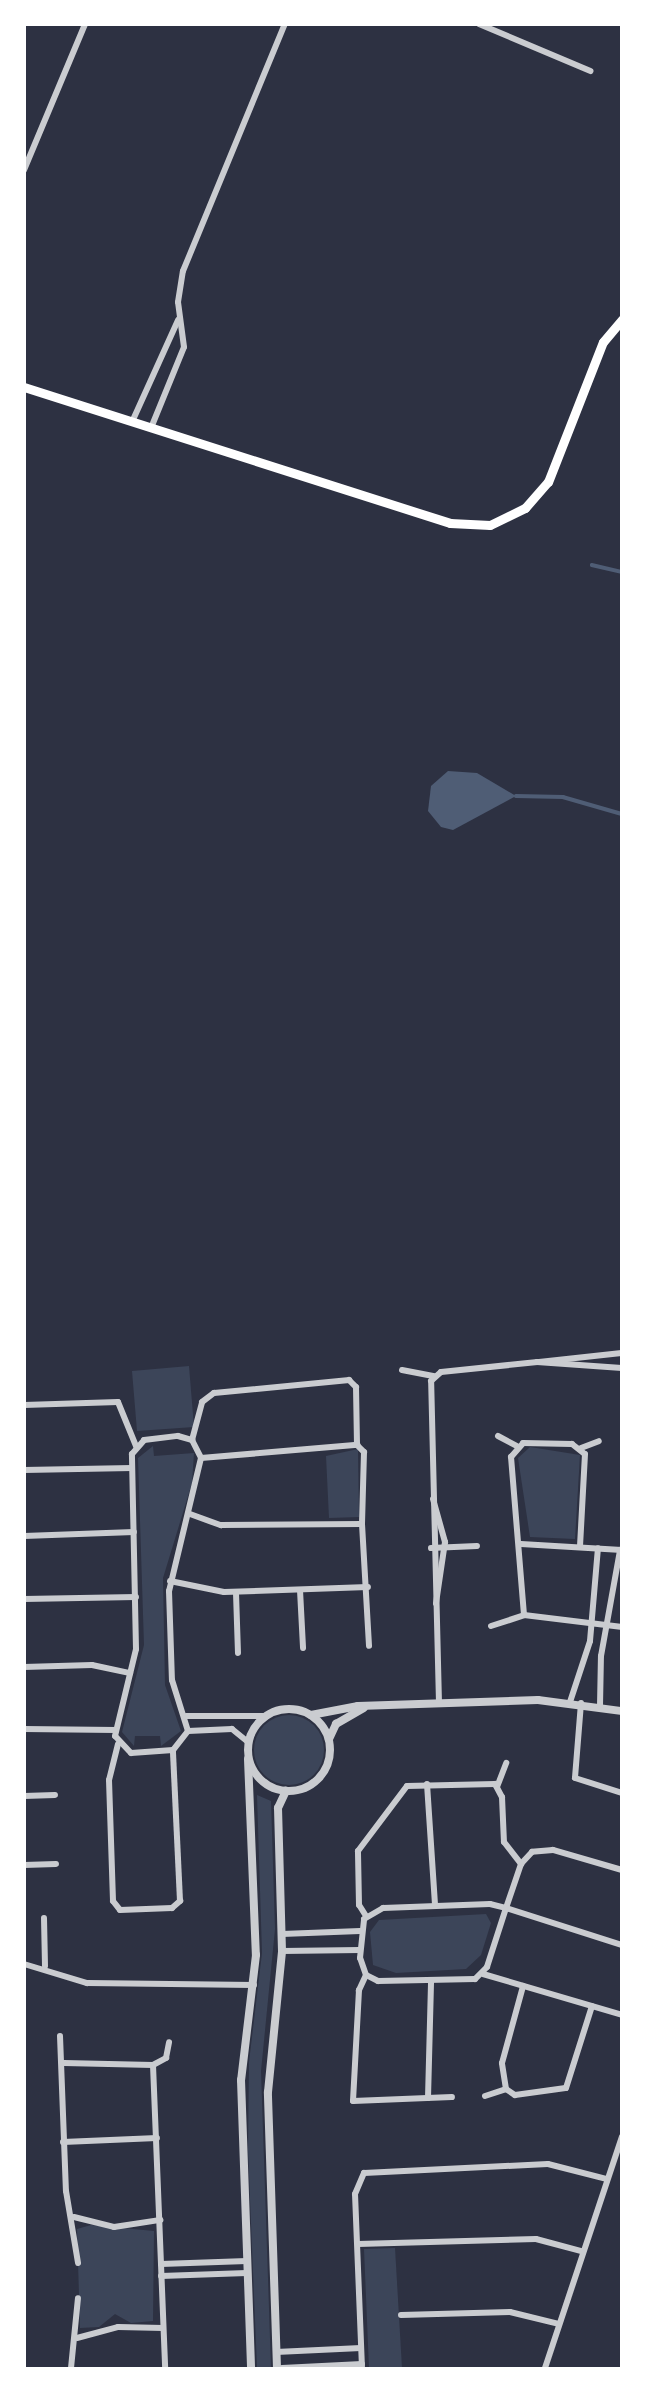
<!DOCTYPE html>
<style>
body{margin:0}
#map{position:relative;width:646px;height:2393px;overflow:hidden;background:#2d3142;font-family:"Archivo Narrow",sans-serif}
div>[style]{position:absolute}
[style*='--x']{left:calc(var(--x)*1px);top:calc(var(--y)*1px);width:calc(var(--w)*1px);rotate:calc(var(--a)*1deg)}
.green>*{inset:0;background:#3c4559}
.round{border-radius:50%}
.water>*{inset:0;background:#4f5d75}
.stream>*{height:3.5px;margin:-1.75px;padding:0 1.75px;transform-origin:1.75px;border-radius:1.75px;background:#4f5d75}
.minor>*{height:6px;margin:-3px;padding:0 3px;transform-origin:3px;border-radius:3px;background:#caccd0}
.tertiary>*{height:8px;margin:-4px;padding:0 4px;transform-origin:4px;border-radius:4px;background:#caccd0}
.tertiary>.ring{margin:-4px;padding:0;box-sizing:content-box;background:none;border:8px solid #caccd0;border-radius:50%}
.secondary>*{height:9px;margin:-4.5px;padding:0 4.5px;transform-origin:4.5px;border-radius:4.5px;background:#fff}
span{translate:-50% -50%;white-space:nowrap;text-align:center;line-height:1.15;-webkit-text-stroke:5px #fff;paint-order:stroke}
.frame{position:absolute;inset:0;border:26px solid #fff;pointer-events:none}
</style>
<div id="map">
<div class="green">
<i style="clip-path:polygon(189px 1366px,194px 1427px,137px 1431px,132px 1371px)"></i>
<i style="clip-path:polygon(153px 1446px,154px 1456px,194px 1453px,192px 1483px,163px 1578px,165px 1685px,181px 1731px,161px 1746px,160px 1736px,135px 1736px,134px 1746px,122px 1732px,144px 1645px,138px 1458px)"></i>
<i style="clip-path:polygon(530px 1447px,580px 1455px,575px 1539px,530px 1537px,518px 1458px)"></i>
<i style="clip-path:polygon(358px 1449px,359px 1517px,329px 1518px,326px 1456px)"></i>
<i class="round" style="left:254px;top:1715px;width:70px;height:70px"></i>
<i style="clip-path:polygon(257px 1795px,271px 1801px,275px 1929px,261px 2071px,271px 2368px,257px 2368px,248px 2150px,249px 2062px,262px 1953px)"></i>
<i style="clip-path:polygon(486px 1914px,491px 1923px,481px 1955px,466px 1969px,396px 1973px,373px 1965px,370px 1932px,379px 1920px)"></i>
<i style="clip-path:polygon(91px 2225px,154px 2231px,153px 2321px,131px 2323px,115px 2314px,99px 2327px,80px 2328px,77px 2229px)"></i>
<i style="clip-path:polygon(395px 2248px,402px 2368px,369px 2368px,364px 2249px)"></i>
</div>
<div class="water">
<i style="clip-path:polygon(448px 771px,477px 773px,516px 796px,453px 830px,441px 827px,428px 811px,431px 786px)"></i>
</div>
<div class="stream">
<i style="--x:592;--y:565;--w:31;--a:13"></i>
<i style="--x:516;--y:796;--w:47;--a:1.2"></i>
<i style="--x:563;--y:797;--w:61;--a:16.1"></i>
</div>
<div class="minor">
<i style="--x:479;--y:24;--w:121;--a:22.9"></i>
<i style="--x:24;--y:170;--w:158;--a:-67.3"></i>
<i style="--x:132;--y:422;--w:112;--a:-65.7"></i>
<i style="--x:151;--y:428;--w:87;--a:-67.8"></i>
<i style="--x:184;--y:347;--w:45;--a:-97.6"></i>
<i style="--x:178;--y:302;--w:31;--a:-81"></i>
<i style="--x:183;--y:271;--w:267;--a:-67.6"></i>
<i style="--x:539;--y:1362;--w:83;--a:-6.2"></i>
<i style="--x:402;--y:1370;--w:33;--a:11"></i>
<i style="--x:24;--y:1405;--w:94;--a:-1.8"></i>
<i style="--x:118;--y:1402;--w:48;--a:67.8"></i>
<i style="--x:178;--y:1436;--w:15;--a:16"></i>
<i style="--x:192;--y:1440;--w:20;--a:63"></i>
<i style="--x:201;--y:1458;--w:137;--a:103.5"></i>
<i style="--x:169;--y:1591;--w:89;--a:88.1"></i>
<i style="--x:172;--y:1680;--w:53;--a:72.6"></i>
<i style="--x:188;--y:1731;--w:24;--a:128"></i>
<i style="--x:173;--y:1750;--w:42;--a:175.9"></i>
<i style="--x:131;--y:1753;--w:23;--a:-133"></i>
<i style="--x:115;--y:1736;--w:89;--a:-76.4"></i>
<i style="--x:136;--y:1649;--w:195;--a:-91.2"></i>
<i style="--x:132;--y:1454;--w:18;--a:-49"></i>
<i style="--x:144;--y:1440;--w:34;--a:-7"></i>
<i style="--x:498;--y:1436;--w:21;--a:28"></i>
<i style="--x:192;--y:1440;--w:39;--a:-75"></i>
<i style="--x:202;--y:1402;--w:15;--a:-37"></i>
<i style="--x:214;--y:1393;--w:136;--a:-5.5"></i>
<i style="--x:349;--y:1380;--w:10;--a:45"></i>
<i style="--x:356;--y:1387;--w:58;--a:89"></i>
<i style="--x:357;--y:1445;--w:10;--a:45"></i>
<i style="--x:364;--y:1452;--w:72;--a:91.6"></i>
<i style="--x:581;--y:1448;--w:19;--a:-21"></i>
<i style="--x:201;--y:1458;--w:157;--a:-4.8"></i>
<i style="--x:24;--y:1470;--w:108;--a:-1.1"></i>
<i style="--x:433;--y:1499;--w:45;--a:74.4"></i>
<i style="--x:445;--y:1542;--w:62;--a:98.4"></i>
<i style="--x:190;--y:1514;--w:33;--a:20"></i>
<i style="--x:221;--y:1525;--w:141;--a:-0.4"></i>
<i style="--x:362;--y:1524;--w:122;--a:86.7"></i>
<i style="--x:24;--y:1536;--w:110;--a:-2.1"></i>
<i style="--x:521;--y:1544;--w:101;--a:3.4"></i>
<i style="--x:431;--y:1548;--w:46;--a:-2.5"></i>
<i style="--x:170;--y:1581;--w:55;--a:11.5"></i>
<i style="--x:224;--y:1592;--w:144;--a:-2"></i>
<i style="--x:300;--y:1590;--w:58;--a:87"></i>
<i style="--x:236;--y:1593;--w:60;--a:88.1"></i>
<i style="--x:24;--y:1599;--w:112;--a:-1"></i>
<i style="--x:524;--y:1615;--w:159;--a:-94.7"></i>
<i style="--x:511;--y:1457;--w:18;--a:-49"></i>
<i style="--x:523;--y:1443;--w:49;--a:1.2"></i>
<i style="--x:572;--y:1444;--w:16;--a:38"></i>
<i style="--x:585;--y:1454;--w:92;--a:93.1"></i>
<i style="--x:524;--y:1615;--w:99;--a:7"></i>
<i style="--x:491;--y:1626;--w:35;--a:-18"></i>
<i style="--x:24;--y:1667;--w:68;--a:-1.7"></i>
<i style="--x:92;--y:1665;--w:39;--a:12"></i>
<i style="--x:570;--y:1702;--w:64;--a:-71.8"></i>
<i style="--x:590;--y:1641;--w:93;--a:-85.1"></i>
<i style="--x:439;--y:1703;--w:322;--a:-91.4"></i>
<i style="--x:431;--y:1381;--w:13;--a:-42"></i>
<i style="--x:441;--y:1372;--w:97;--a:-5.9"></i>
<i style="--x:537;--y:1362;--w:85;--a:4"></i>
<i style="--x:581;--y:1703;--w:75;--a:94.6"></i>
<i style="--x:575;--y:1778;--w:49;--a:17.7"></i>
<i style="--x:600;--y:1706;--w:50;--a:-88.9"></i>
<i style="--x:601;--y:1656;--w:108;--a:-79.8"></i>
<i style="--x:186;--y:1716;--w:79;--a:0"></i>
<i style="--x:24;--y:1729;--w:92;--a:0.6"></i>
<i style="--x:188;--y:1731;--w:44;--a:-2.6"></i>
<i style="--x:232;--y:1729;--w:21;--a:39"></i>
<i style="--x:118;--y:1744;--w:37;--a:104"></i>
<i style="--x:109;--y:1780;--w:121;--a:88.1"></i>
<i style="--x:113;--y:1901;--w:11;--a:52"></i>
<i style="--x:120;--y:1910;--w:52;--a:-2.2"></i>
<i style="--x:172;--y:1908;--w:11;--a:-41"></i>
<i style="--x:180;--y:1901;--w:151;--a:-92.7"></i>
<i style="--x:427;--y:1784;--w:122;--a:86.2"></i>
<i style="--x:497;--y:1787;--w:26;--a:-69"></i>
<i style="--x:24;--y:1796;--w:31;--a:-2"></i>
<i style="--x:24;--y:1865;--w:32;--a:-2"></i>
<i style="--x:622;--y:1870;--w:72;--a:-163.8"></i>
<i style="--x:553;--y:1850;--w:21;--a:175"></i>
<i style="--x:532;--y:1852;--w:16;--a:133"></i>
<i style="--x:521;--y:1864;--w:46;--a:108.8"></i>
<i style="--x:506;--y:1908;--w:62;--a:107.9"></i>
<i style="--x:487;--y:1967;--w:17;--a:135"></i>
<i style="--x:475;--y:1979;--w:97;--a:178.8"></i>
<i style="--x:378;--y:1981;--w:13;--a:-153"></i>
<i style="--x:366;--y:1975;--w:18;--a:-109"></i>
<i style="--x:360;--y:1958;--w:39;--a:-84"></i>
<i style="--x:364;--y:1919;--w:22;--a:-30"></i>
<i style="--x:383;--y:1908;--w:107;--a:-2.1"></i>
<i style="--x:490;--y:1904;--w:16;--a:14"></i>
<i style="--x:506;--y:1908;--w:122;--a:17.7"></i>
<i style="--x:366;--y:1916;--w:13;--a:-122"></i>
<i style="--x:359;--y:1905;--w:54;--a:-91.1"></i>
<i style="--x:358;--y:1851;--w:81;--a:-53"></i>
<i style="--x:407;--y:1786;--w:88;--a:-1.3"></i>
<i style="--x:495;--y:1784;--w:15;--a:62"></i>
<i style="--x:502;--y:1797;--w:45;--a:87.5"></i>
<i style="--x:504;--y:1842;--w:28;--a:52"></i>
<i style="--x:44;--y:1918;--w:48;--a:88.8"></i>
<i style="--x:282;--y:1934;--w:78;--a:-2.2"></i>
<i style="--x:282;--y:1951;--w:78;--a:-0.7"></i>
<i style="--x:24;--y:1964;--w:66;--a:16.8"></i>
<i style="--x:87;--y:1983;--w:167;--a:0.7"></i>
<i style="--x:483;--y:1974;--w:145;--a:16.4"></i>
<i style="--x:366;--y:1975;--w:17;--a:115"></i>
<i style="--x:359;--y:1990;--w:111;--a:93.1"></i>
<i style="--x:353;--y:2101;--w:99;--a:-2.3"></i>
<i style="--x:60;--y:2036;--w:155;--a:87.8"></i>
<i style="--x:66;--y:2191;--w:73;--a:80.5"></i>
<i style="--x:64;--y:2063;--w:89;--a:1.3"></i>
<i style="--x:153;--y:2065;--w:303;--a:87.7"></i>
<i style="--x:153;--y:2065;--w:15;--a:-28"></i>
<i style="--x:166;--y:2058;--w:16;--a:-79"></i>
<i style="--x:506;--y:2089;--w:11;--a:34"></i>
<i style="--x:515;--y:2095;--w:51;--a:-7.8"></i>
<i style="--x:566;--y:2088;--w:86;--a:-72.4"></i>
<i style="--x:506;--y:2089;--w:26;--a:-99"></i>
<i style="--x:502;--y:2063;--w:80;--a:-74.7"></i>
<i style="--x:485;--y:2096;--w:22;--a:-18"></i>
<i style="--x:428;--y:2098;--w:117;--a:-88.5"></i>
<i style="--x:63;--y:2142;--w:94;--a:-2.4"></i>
<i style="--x:74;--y:2217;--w:41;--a:14"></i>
<i style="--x:114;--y:2227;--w:47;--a:-8.7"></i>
<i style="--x:358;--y:2244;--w:178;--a:-1.6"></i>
<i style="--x:536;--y:2239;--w:47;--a:14.9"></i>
<i style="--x:161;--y:2264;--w:86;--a:-2"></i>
<i style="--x:161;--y:2276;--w:86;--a:-2"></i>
<i style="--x:401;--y:2315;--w:109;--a:-1.6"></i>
<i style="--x:510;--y:2312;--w:50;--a:13.8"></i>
<i style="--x:77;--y:2338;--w:42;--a:-15"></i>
<i style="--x:118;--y:2327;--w:45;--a:1.3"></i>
<i style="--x:276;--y:2352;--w:85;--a:-2.7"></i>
<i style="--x:71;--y:2368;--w:70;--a:-84.3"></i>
<i style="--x:282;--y:2368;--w:80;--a:-2.9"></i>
<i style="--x:362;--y:2368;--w:174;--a:-92.3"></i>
<i style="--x:355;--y:2194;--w:23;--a:-67"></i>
<i style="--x:364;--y:2173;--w:184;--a:-2.8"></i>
<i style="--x:548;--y:2164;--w:61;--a:14.3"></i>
<i style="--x:545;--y:2368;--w:244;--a:-71.6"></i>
</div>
<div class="tertiary">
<i class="ring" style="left:248px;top:1709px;width:74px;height:74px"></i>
<i style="--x:311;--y:1715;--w:48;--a:-10.8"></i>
<i style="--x:358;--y:1706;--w:180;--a:-1.9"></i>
<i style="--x:538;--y:1700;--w:85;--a:7.5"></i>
<i style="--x:329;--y:1739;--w:17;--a:-65"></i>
<i style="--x:336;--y:1724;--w:32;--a:-30"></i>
<i style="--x:248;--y:1759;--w:196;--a:87.7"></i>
<i style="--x:256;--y:1955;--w:126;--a:96.8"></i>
<i style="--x:241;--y:2080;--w:288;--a:88"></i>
<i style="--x:277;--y:2368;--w:276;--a:-91.9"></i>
<i style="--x:268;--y:2092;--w:142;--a:-84.3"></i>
<i style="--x:282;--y:1951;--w:143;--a:-91.6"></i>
<i style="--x:278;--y:1808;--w:19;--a:-65"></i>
</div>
<div class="secondary">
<i style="--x:24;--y:387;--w:447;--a:17.7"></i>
<i style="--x:450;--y:523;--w:40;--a:2.9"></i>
<i style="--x:490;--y:525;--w:39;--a:-26"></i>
<i style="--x:525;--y:508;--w:35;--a:-49"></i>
<i style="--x:548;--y:482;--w:150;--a:-68.6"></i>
<i style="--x:603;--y:342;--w:30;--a:-50"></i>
</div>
<div class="frame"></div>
</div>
